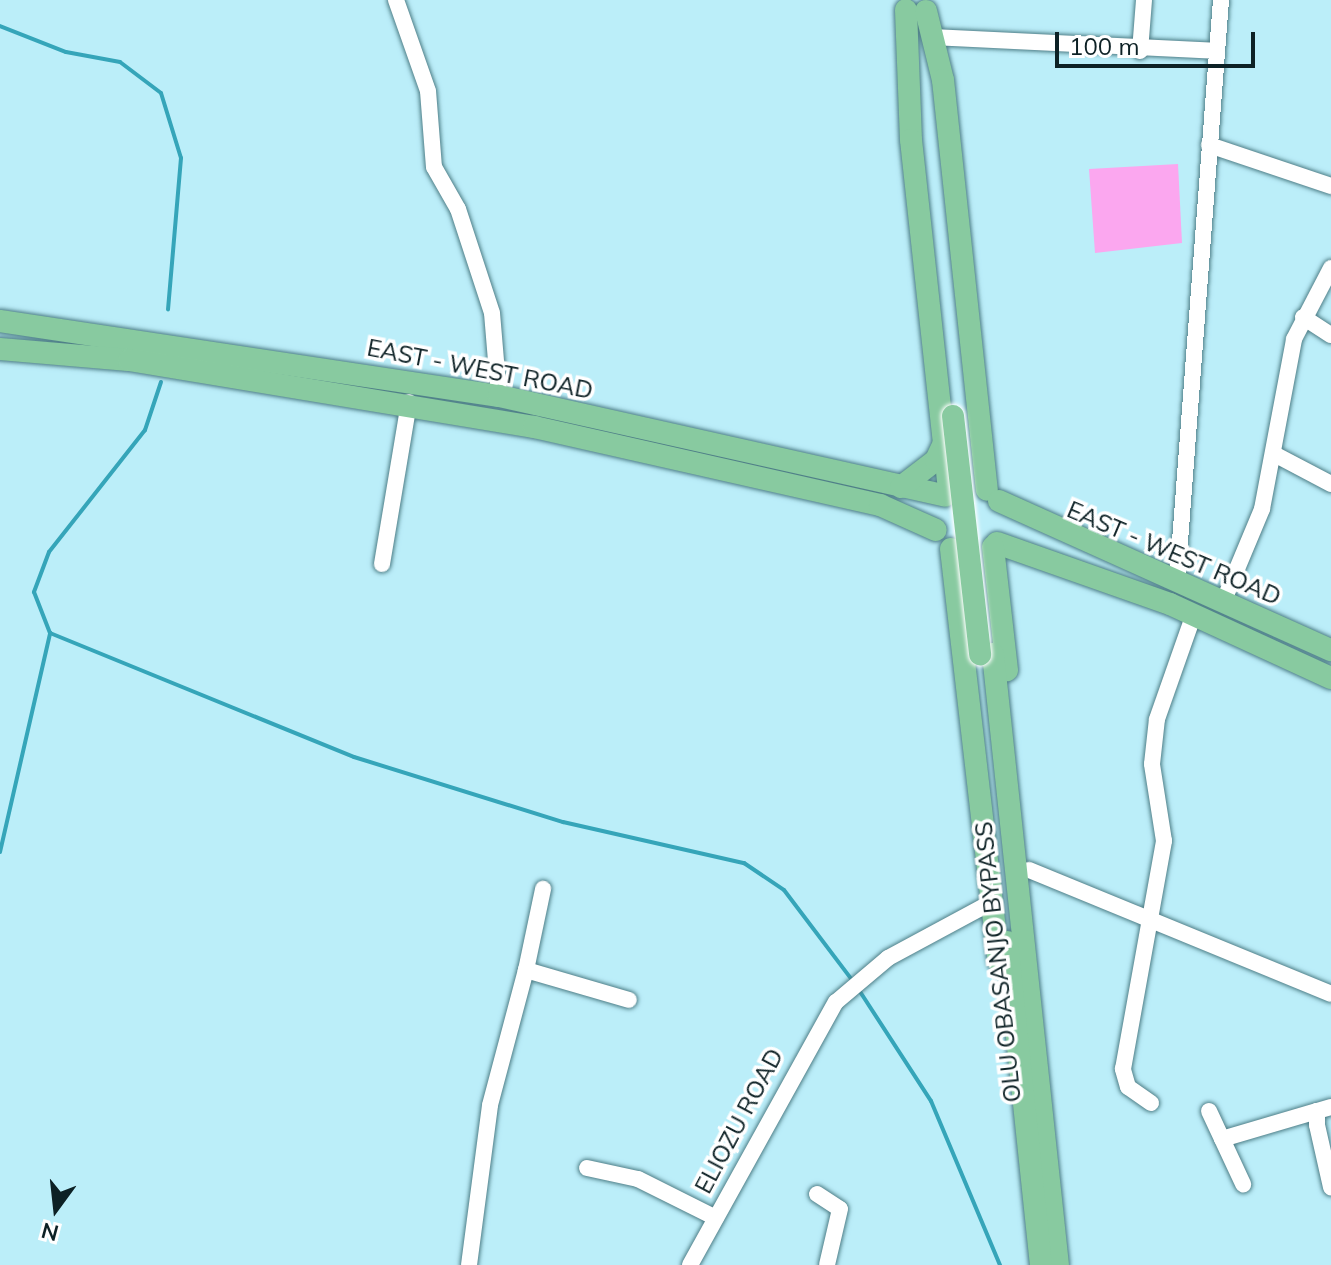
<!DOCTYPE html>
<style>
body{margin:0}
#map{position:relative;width:1331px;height:1265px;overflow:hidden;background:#bbeef9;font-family:Mulish,sans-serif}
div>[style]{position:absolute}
.green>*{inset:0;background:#fba7ef}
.stream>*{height:4px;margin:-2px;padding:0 2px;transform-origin:2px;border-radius:2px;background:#35a5b9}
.roads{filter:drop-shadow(0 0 2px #4e7e87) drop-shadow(0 0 2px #4e7e87)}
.minor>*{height:16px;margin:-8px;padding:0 8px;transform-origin:8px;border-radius:8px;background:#fff}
.major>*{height:22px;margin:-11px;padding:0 11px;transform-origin:11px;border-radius:11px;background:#88caa0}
.bridges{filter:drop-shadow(0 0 2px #fff) drop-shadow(0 0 2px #fff)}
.major-bridge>*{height:22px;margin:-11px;padding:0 11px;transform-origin:11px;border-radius:11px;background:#88caa0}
span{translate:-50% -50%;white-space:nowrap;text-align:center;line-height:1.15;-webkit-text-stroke:7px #fff;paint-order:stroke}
.street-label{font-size:24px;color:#0d2125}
.north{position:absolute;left:16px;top:1169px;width:80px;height:80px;-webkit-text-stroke:6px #fff;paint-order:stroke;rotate:195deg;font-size:22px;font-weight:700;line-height:32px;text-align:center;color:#0d2125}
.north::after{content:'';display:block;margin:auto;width:28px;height:36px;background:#0d2125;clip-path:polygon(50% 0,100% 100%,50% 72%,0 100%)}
.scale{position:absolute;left:1055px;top:32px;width:200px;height:36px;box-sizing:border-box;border:4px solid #0d2125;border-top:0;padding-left:10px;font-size:24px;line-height:28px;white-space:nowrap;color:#0d2125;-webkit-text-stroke:6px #fff;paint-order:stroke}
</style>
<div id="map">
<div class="green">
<i style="clip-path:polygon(1178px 164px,1182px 243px,1095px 253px,1089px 169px)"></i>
</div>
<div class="stream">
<i style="left:0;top:26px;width:71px;rotate:21.5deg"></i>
<i style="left:66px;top:52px;width:55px;rotate:10.5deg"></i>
<i style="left:120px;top:62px;width:51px;rotate:37.1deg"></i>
<i style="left:161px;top:93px;width:68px;rotate:72.9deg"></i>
<i style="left:181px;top:158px;width:152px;rotate:94.9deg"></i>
<i style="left:161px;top:382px;width:51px;rotate:108.4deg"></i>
<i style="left:145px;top:430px;width:155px;rotate:128.2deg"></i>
<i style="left:49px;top:552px;width:43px;rotate:110.6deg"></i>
<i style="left:34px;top:592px;width:44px;rotate:68.7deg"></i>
<i style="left:50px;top:633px;width:328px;rotate:22.2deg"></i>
<i style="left:354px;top:757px;width:219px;rotate:17.3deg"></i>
<i style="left:563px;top:822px;width:186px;rotate:12.8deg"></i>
<i style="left:744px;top:863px;width:48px;rotate:34deg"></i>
<i style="left:784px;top:890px;width:113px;rotate:52.9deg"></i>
<i style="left:0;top:852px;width:225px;rotate:-77.1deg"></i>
<i style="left:857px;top:987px;width:136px;rotate:57deg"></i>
<i style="left:931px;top:1101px;width:178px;rotate:67.2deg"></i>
</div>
<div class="roads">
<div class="minor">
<i style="left:396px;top:0;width:96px;rotate:70.6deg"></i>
<i style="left:428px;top:91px;width:76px;rotate:85.5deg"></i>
<i style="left:434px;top:167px;width:48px;rotate:60.3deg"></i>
<i style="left:458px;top:209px;width:109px;rotate:71.9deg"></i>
<i style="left:492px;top:313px;width:83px;rotate:85.2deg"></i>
<i style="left:932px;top:37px;width:283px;rotate:2.8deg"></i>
<i style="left:1140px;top:51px;width:51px;rotate:-85.5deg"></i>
<i style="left:1209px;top:145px;width:129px;rotate:18.6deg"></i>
<i style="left:1303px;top:317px;width:33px;rotate:33deg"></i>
<i style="left:1276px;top:455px;width:62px;rotate:27.8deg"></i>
<i style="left:382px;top:564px;width:164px;rotate:-80.5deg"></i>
<i style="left:1177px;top:581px;width:583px;rotate:-85.67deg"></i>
<i style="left:1224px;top:600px;width:99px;rotate:-67.3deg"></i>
<i style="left:1262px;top:509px;width:173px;rotate:-79.3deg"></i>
<i style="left:1294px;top:339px;width:80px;rotate:-62.5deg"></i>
<i style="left:1029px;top:870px;width:326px;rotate:22.3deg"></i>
<i style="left:526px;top:970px;width:83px;rotate:-78.1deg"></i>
<i style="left:1151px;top:1103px;width:28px;rotate:-145deg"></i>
<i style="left:1128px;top:1087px;width:19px;rotate:-106deg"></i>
<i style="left:1123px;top:1069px;width:232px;rotate:-79.8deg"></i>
<i style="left:1164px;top:841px;width:78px;rotate:-98.9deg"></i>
<i style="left:1152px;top:764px;width:45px;rotate:-83.7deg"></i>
<i style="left:1157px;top:719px;width:111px;rotate:-70.6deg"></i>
<i style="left:1331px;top:1107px;width:15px;rotate:164deg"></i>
<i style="left:1317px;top:1111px;width:14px;rotate:90deg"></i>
<i style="left:1317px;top:1125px;width:64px;rotate:77.3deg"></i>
<i style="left:1209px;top:1111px;width:81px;rotate:65deg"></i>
<i style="left:1222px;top:1139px;width:99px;rotate:-16.4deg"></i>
<i style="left:587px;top:1168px;width:52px;rotate:12.2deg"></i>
<i style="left:638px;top:1179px;width:87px;rotate:26.6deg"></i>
<i style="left:817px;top:1194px;width:27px;rotate:33deg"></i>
<i style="left:840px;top:1209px;width:57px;rotate:103.1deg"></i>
<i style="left:469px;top:1265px;width:161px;rotate:-82.5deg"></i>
<i style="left:490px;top:1105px;width:140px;rotate:-75.1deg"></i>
<i style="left:526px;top:970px;width:107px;rotate:16.2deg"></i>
<i style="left:690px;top:1265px;width:301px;rotate:-61deg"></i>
<i style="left:836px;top:1002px;width:68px;rotate:-40.2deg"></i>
<i style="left:888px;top:958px;width:118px;rotate:-28.3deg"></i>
</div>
<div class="major">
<i style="left:906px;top:10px;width:130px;rotate:87.8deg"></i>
<i style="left:911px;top:140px;width:354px;rotate:83.8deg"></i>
<i style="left:926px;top:11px;width:71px;rotate:76.2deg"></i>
<i style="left:943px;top:80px;width:412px;rotate:83.9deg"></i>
<i style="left:0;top:321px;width:505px;rotate:8.55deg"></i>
<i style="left:499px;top:396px;width:457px;rotate:12.6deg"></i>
<i style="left:0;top:349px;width:129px;rotate:4.9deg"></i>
<i style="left:129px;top:360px;width:411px;rotate:9.4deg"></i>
<i style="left:534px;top:427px;width:355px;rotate:12.7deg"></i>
<i style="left:880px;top:505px;width:61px;rotate:24.1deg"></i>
<i style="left:901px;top:487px;width:44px;rotate:-37.6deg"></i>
<i style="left:936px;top:460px;width:19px;rotate:-65deg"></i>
<i style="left:999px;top:501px;width:364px;rotate:24.2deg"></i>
<i style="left:997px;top:543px;width:183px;rotate:19.4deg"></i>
<i style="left:1170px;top:604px;width:177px;rotate:24.7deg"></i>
<i style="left:993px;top:547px;width:124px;rotate:83.5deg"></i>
<i style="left:951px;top:549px;width:415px;rotate:83.4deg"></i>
<i style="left:993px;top:654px;width:614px;rotate:83.93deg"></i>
<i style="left:1007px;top:942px;width:325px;rotate:84deg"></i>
</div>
</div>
<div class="bridges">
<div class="major-bridge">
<i style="left:953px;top:416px;width:240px;rotate:83.5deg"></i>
</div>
</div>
<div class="street-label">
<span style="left:480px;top:369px;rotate:11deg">EAST - WEST ROAD</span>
<span style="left:1174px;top:553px;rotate:23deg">EAST - WEST ROAD</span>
<span style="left:998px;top:962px;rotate:-96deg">OLU OBASANJO BYPASS</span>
<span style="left:739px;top:1121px;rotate:-62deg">ELIOZU ROAD</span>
</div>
<div class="north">N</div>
<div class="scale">100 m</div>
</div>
